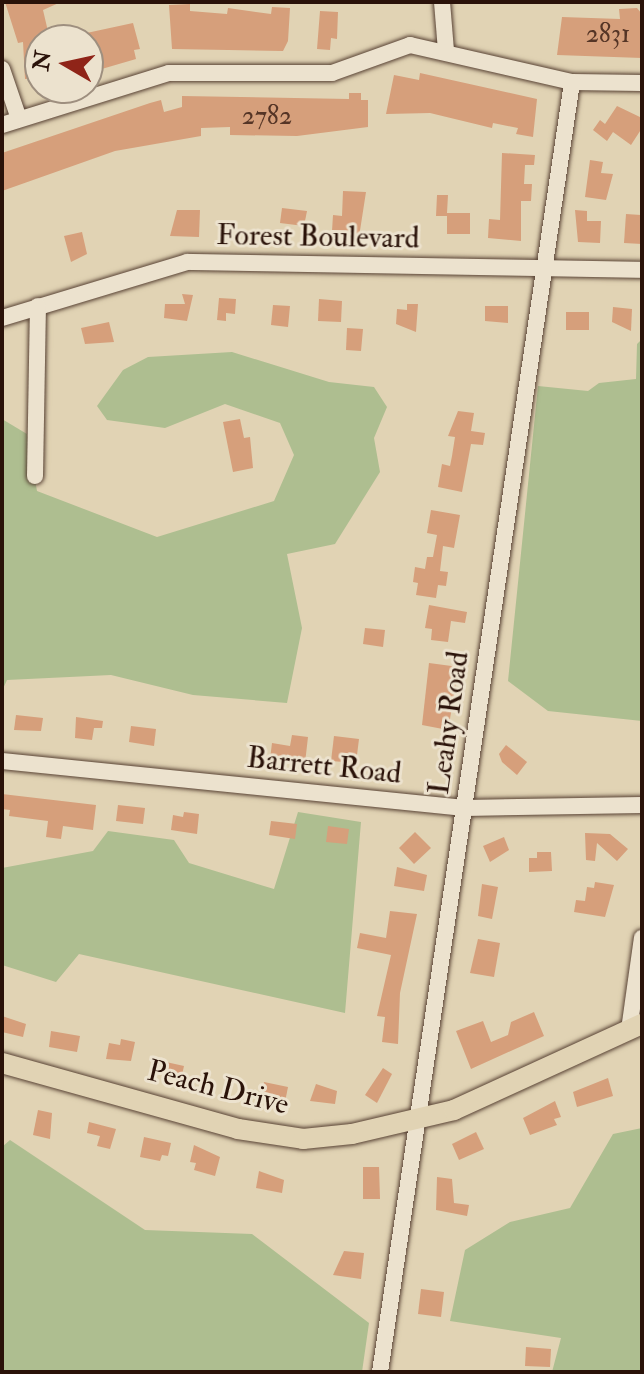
<!DOCTYPE html>
<style>
body{margin:0}
#map{position:relative;width:644px;height:1374px;overflow:hidden;background:#e1d3b4;font-family:"IM FELL Double Pica",serif}
div>[style]{position:absolute}
.green>*{inset:0;background:#aebe90}
.building>*{inset:0;background:#d69f7b}
.roads{filter:drop-shadow(0 0 2px #584234) drop-shadow(0 0 2px #584234)}
.minor>*{height:16px;margin:-8px;padding:0 8px;transform-origin:8px;border-radius:8px;background:#ece2ce}
.major>*{height:20px;margin:-10px;padding:0 10px;transform-origin:10px;border-radius:10px;background:#e1d3b4}
span{translate:-50% -50%;white-space:nowrap;text-align:center;line-height:1.15;-webkit-text-stroke:6px #ece2ce;paint-order:stroke}
.number-label{font-size:26px;color:#553526}
.number-label span{-webkit-text-stroke-width:0}
.street-label{font-size:30px;color:#2a1209}
.frame{position:absolute;inset:0;border:4px solid #2a1209;pointer-events:none}
.north{position:absolute;left:24px;top:24px;width:80px;height:80px;box-sizing:border-box;background:#ece2ce;border:2px solid #9e8f7f;border-radius:50%;rotate:279deg;font-size:22px;font-weight:700;line-height:32px;text-align:center;color:#2a1209}
.north::after{content:'';display:block;margin:auto;width:28px;height:36px;background:#8f2418;clip-path:polygon(50% 0,100% 100%,50% 72%,0 100%)}
</style>
<div id="map">
<div class="green">
<i style="clip-path:polygon(642px 339px,642px 721px,548px 711px,508px 681px,538px 386px,588px 391px,599px 383px,636px 379px,637px 344px)"></i>
<i style="clip-path:polygon(232px 352px,329px 382px,374px 387px,387px 407px,374px 438px,380px 472px,335px 544px,287px 554px,302px 628px,287px 703px,193px 695px,111px 675px,7px 680px,2px 691px,2px 419px,27px 434px,37px 491px,157px 537px,274px 501px,294px 455px,280px 423px,225px 404px,165px 428px,107px 420px,97px 406px,123px 370px,148px 357px)"></i>
<i style="clip-path:polygon(298px 812px,361px 822px,345px 1013px,79px 954px,56px 982px,2px 965px,2px 868px,93px 851px,108px 831px,174px 840px,189px 863px,274px 889px)"></i>
<i style="clip-path:polygon(642px 1128px,642px 1372px,552px 1372px,561px 1338px,450px 1321px,465px 1250px,510px 1222px,570px 1208px,613px 1134px)"></i>
<i style="clip-path:polygon(10px 1140px,145px 1230px,252px 1234px,369px 1323px,362px 1372px,2px 1372px,2px 1147px)"></i>
</div>
<div class="building">
<i style="clip-path:polygon(5px 2px,61px 2px,43px 10px,50px 40px,40px 40px,40px 78px,25px 79px,23px 42px,18px 43px)"></i>
<i style="clip-path:polygon(190px 4px,190px 11px,227px 14px,228px 8px,271px 14px,272px 7px,290px 8px,288px 41px,283px 51px,172px 49px,169px 5px)"></i>
<i style="clip-path:polygon(637px 8px,642px 14px,642px 58px,557px 55px,562px 17px,620px 19px,619px 9px)"></i>
<i style="clip-path:polygon(320px 11px,338px 12px,337px 39px,331px 38px,330px 50px,317px 49px)"></i>
<i style="clip-path:polygon(133px 23px,140px 49px,134px 50px,136px 59px,88px 73px,88px 40px,68px 37px)"></i>
<i style="clip-path:polygon(420px 73px,537px 99px,533px 137px,516px 134px,518px 128px,493px 123px,492px 128px,430px 113px,386px 114px,394px 75px,419px 80px)"></i>
<i style="clip-path:polygon(349px 93px,361px 93px,361px 100px,368px 100px,368px 127px,297px 136px,230px 135px,230px 127px,201px 128px,201px 136px,115px 151px,2px 191px,2px 153px,150px 103px,161px 100px,164px 112px,182px 107px,182px 96px,349px 99px)"></i>
<i style="clip-path:polygon(617px 106px,642px 118px,642px 128px,631px 145px,613px 132px,607px 141px,593px 130px,600px 120px,605px 124px)"></i>
<i style="clip-path:polygon(502px 153px,535px 155px,534px 165px,525px 165px,524px 184px,532px 184px,531px 201px,521px 201px,521px 241px,488px 238px,489px 219px,500px 220px)"></i>
<i style="clip-path:polygon(590px 160px,603px 162px,601px 173px,613px 174px,606px 200px,585px 197px)"></i>
<i style="clip-path:polygon(343px 191px,366px 192px,359px 237px,332px 231px,333px 215px,342px 216px)"></i>
<i style="clip-path:polygon(437px 195px,448px 195px,447px 213px,470px 213px,470px 234px,447px 234px,447px 216px,436px 216px)"></i>
<i style="clip-path:polygon(282px 208px,307px 211px,304px 226px,280px 223px)"></i>
<i style="clip-path:polygon(177px 210px,200px 210px,199px 237px,170px 236px)"></i>
<i style="clip-path:polygon(575px 210px,587px 211px,587px 221px,601px 221px,600px 243px,578px 242px)"></i>
<i style="clip-path:polygon(626px 214px,641px 215px,642px 244px,624px 243px)"></i>
<i style="clip-path:polygon(82px 232px,87px 254px,71px 262px,64px 236px)"></i>
<i style="clip-path:polygon(182px 294px,193px 295px,187px 321px,164px 318px,165px 304px,185px 304px)"></i>
<i style="clip-path:polygon(219px 298px,236px 299px,235px 314px,226px 313px,226px 321px,217px 320px)"></i>
<i style="clip-path:polygon(319px 299px,342px 301px,341px 322px,318px 321px)"></i>
<i style="clip-path:polygon(407px 304px,418px 304px,416px 332px,396px 324px,397px 309px,407px 310px)"></i>
<i style="clip-path:polygon(273px 305px,290px 306px,288px 327px,271px 325px)"></i>
<i style="clip-path:polygon(485px 306px,508px 306px,508px 323px,485px 321px)"></i>
<i style="clip-path:polygon(613px 307px,632px 309px,631px 331px,612px 322px)"></i>
<i style="clip-path:polygon(566px 312px,589px 312px,589px 330px,566px 330px)"></i>
<i style="clip-path:polygon(109px 322px,114px 342px,85px 344px,81px 328px)"></i>
<i style="clip-path:polygon(347px 328px,363px 329px,361px 351px,346px 350px)"></i>
<i style="clip-path:polygon(458px 411px,474px 413px,471px 431px,485px 433px,483px 445px,471px 444px,462px 492px,438px 487px,442px 464px,450px 466px,452px 456px,455px 437px,448px 436px)"></i>
<i style="clip-path:polygon(240px 419px,244px 438px,250px 437px,253px 468px,233px 472px,223px 422px)"></i>
<i style="clip-path:polygon(431px 510px,460px 515px,454px 548px,443px 546px,440px 571px,448px 572px,446px 586px,438px 585px,436px 598px,416px 595px,418px 583px,413px 582px,415px 567px,425px 569px,427px 557px,433px 557px,437px 535px,427px 533px)"></i>
<i style="clip-path:polygon(429px 605px,467px 612px,465px 623px,451px 621px,448px 642px,431px 640px,432px 629px,425px 628px)"></i>
<i style="clip-path:polygon(365px 628px,385px 630px,383px 647px,363px 644px)"></i>
<i style="clip-path:polygon(429px 663px,459px 667px,448px 730px,422px 725px)"></i>
<i style="clip-path:polygon(16px 715px,43px 718px,41px 731px,14px 730px)"></i>
<i style="clip-path:polygon(76px 717px,103px 721px,102px 728px,94px 728px,92px 740px,75px 738px)"></i>
<i style="clip-path:polygon(131px 726px,156px 729px,154px 746px,129px 742px)"></i>
<i style="clip-path:polygon(292px 735px,308px 737px,305px 763px,270px 759px,272px 743px,290px 746px)"></i>
<i style="clip-path:polygon(334px 736px,359px 739px,356px 763px,331px 761px)"></i>
<i style="clip-path:polygon(506px 745px,527px 762px,517px 775px,502px 762px,499px 754px)"></i>
<i style="clip-path:polygon(2px 794px,96px 805px,93px 830px,63px 826px,61px 839px,46px 837px,48px 821px,9px 816px,10px 810px,2px 809px)"></i>
<i style="clip-path:polygon(118px 805px,145px 808px,143px 824px,116px 821px)"></i>
<i style="clip-path:polygon(184px 812px,199px 814px,197px 834px,171px 830px,173px 815px,183px 817px)"></i>
<i style="clip-path:polygon(271px 821px,297px 824px,295px 839px,269px 835px)"></i>
<i style="clip-path:polygon(328px 826px,349px 829px,347px 844px,326px 842px)"></i>
<i style="clip-path:polygon(415px 832px,431px 848px,414px 864px,399px 848px)"></i>
<i style="clip-path:polygon(585px 833px,610px 834px,628px 849px,617px 861px,597px 843px,595px 861px,586px 860px)"></i>
<i style="clip-path:polygon(504px 837px,509px 850px,490px 862px,483px 846px)"></i>
<i style="clip-path:polygon(537px 852px,551px 852px,552px 871px,529px 872px,529px 858px,537px 858px)"></i>
<i style="clip-path:polygon(397px 867px,427px 875px,424px 891px,394px 886px)"></i>
<i style="clip-path:polygon(595px 882px,614px 885px,605px 917px,574px 912px,576px 900px,585px 901px,587px 887px,594px 888px)"></i>
<i style="clip-path:polygon(482px 884px,498px 887px,492px 919px,478px 916px)"></i>
<i style="clip-path:polygon(390px 911px,417px 914px,400px 993px,398px 1044px,382px 1042px,385px 1017px,377px 1016px,391px 955px,357px 948px,360px 933px,386px 938px)"></i>
<i style="clip-path:polygon(478px 939px,500px 943px,494px 977px,470px 973px)"></i>
<i style="clip-path:polygon(534px 1012px,544px 1036px,471px 1069px,456px 1031px,483px 1021px,491px 1042px,508px 1035px,511px 1022px)"></i>
<i style="clip-path:polygon(2px 1016px,26px 1024px,23px 1037px,2px 1032px)"></i>
<i style="clip-path:polygon(51px 1031px,80px 1036px,77px 1052px,49px 1047px)"></i>
<i style="clip-path:polygon(121px 1039px,135px 1042px,131px 1061px,106px 1059px,109px 1043px,120px 1045px)"></i>
<i style="clip-path:polygon(157px 1060px,184px 1066px,181px 1079px,154px 1073px)"></i>
<i style="clip-path:polygon(383px 1068px,392px 1074px,377px 1103px,365px 1095px)"></i>
<i style="clip-path:polygon(608px 1078px,613px 1096px,577px 1107px,573px 1092px)"></i>
<i style="clip-path:polygon(264px 1082px,288px 1087px,285px 1102px,261px 1097px)"></i>
<i style="clip-path:polygon(316px 1084px,337px 1091px,335px 1104px,310px 1101px)"></i>
<i style="clip-path:polygon(555px 1101px,561px 1117px,554px 1119px,557px 1125px,530px 1135px,523px 1118px)"></i>
<i style="clip-path:polygon(38px 1110px,52px 1113px,50px 1139px,33px 1135px)"></i>
<i style="clip-path:polygon(89px 1122px,116px 1129px,110px 1149px,97px 1146px,100px 1136px,87px 1133px)"></i>
<i style="clip-path:polygon(476px 1132px,484px 1149px,459px 1160px,452px 1144px)"></i>
<i style="clip-path:polygon(144px 1137px,171px 1143px,168px 1156px,162px 1155px,160px 1161px,140px 1157px)"></i>
<i style="clip-path:polygon(194px 1145px,220px 1157px,215px 1176px,194px 1170px,196px 1163px,190px 1162px)"></i>
<i style="clip-path:polygon(363px 1167px,379px 1167px,380px 1199px,363px 1199px)"></i>
<i style="clip-path:polygon(259px 1171px,284px 1180px,282px 1193px,256px 1188px)"></i>
<i style="clip-path:polygon(437px 1177px,452px 1179px,454px 1203px,469px 1205px,467px 1216px,436px 1210px)"></i>
<i style="clip-path:polygon(344px 1251px,364px 1253px,361px 1279px,333px 1275px)"></i>
<i style="clip-path:polygon(421px 1289px,444px 1292px,441px 1317px,418px 1314px)"></i>
<i style="clip-path:polygon(526px 1347px,551px 1349px,550px 1367px,525px 1366px)"></i>
</div>
<div class="roads">
<div class="minor">
<i style="left:442px;top:2px;width:49px;rotate:85.3deg"></i>
<i style="left:2px;top:69px;width:53px;rotate:71.2deg"></i>
<i style="left:2px;top:125px;width:175px;rotate:-17.3deg"></i>
<i style="left:169px;top:73px;width:163px"></i>
<i style="left:332px;top:73px;width:83px;rotate:-19.7deg"></i>
<i style="left:410px;top:45px;width:166px;rotate:12.9deg"></i>
<i style="left:572px;top:82px;width:70px;rotate:0.8deg"></i>
<i style="left:2px;top:318px;width:193px;rotate:-16.8deg"></i>
<i style="left:187px;top:262px;width:455px;rotate:1deg"></i>
<i style="left:35px;top:476px;width:170px;rotate:-89deg"></i>
<i style="left:2px;top:761px;width:465px;rotate:5.8deg"></i>
<i style="left:465px;top:808px;width:177px;rotate:-1deg"></i>
<i style="left:629px;top:1030px;width:93px;rotate:-82deg"></i>
<i style="left:380px;top:1372px;width:1304px;rotate:-81.53deg"></i>
</div>
<div class="major">
<i style="left:2px;top:1063px;width:245px;rotate:15.6deg"></i>
<i style="left:238px;top:1129px;width:66px;rotate:8.7deg"></i>
<i style="left:303px;top:1139px;width:49px;rotate:-5.8deg"></i>
<i style="left:352px;top:1134px;width:105px;rotate:-13.2deg"></i>
<i style="left:454px;top:1110px;width:207px;rotate:-24.6deg"></i>
</div>
</div>
<div class="number-label">
<span style="left:608px;top:35px">2831</span>
<span style="left:267px;top:117px">2782</span>
</div>
<div class="street-label">
<span style="left:318px;top:237px;rotate:1deg">Forest Boulevard</span>
<span style="left:449px;top:723px;rotate:-82deg">Leahy Road</span>
<span style="left:324px;top:766px;rotate:6deg">Barrett Road</span>
<span style="left:218px;top:1088px;rotate:14deg">Peach Drive</span>
</div>
<div class="frame"></div>
<div class="north">N</div>
</div>
